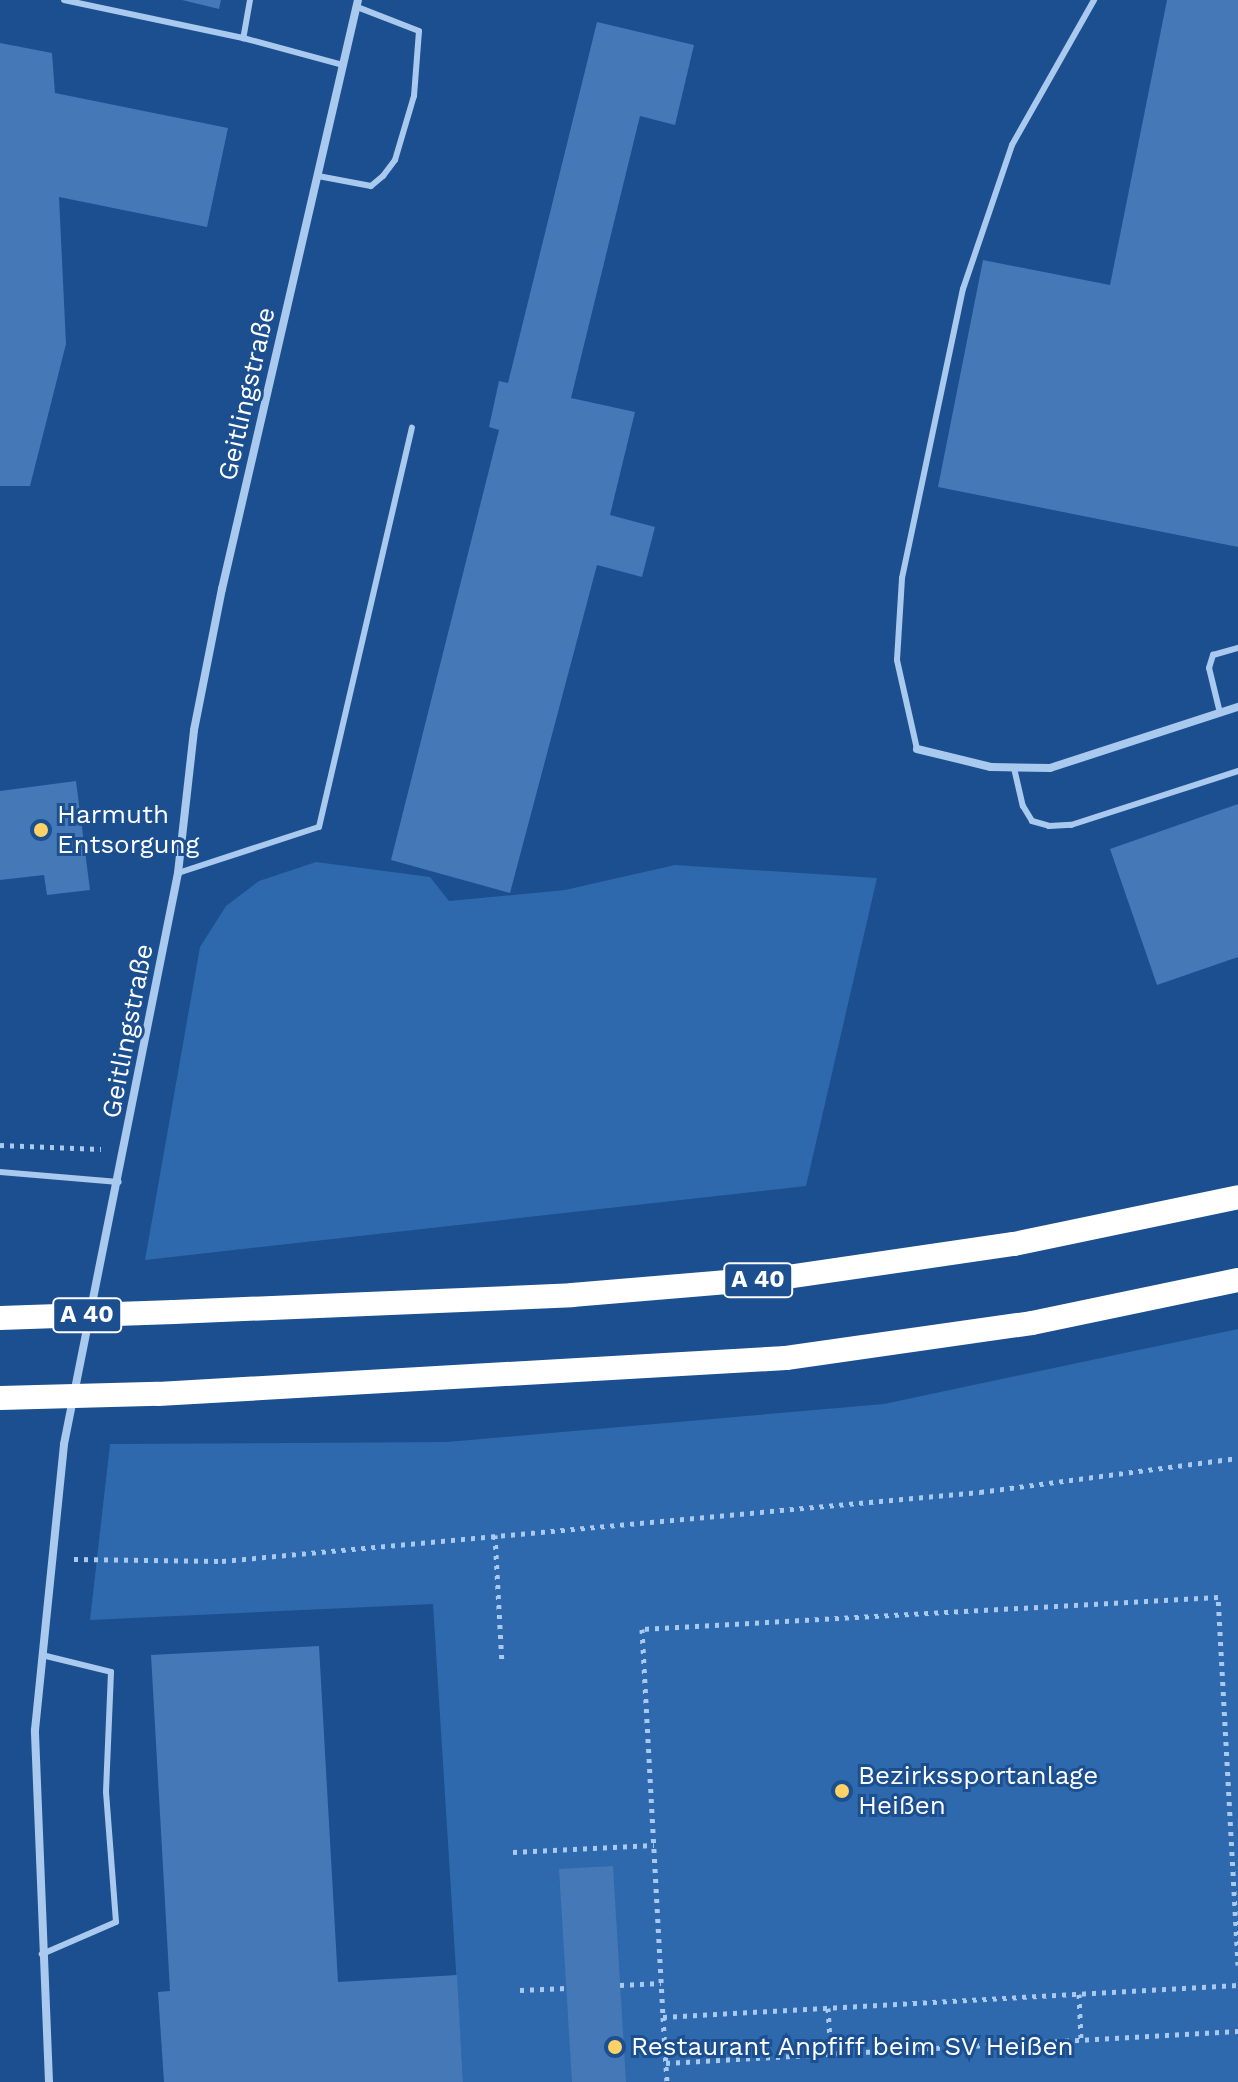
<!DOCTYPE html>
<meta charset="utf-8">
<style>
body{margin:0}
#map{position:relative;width:1238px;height:2082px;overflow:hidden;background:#1b4f8f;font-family:"Work Sans",sans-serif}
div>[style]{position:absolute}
.green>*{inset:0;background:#2e69ad}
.building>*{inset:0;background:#4478b7}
.path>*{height:5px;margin-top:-2.5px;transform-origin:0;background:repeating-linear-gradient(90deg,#a9c9ee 0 4px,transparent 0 10px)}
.lane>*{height:6px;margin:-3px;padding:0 3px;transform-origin:3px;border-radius:3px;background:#a9c9ee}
.street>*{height:8px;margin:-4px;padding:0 4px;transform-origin:4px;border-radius:4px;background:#a9c9ee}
.highway>*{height:24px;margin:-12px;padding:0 12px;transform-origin:12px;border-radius:12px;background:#fff}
.highway-bridge>*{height:24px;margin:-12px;padding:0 12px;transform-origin:12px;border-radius:12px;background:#fff}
.dots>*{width:22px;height:22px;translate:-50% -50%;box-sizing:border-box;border:4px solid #1b4f8f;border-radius:50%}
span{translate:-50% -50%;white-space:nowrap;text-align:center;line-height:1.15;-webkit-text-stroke:6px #1b4f8f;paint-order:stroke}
.shield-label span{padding:2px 6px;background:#1b4f8f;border:2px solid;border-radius:6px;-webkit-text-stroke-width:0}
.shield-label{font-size:24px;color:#fff;font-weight:700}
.street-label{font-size:26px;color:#fff}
.poi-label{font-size:26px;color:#fff}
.left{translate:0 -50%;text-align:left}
</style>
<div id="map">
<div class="green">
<i style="clip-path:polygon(316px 862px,430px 877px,449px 901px,565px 890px,675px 865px,877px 878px,806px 1186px,145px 1260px,200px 947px,226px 906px,259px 881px)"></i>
<i style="clip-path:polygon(1238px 1329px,1238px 2082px,463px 2082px,433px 1604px,90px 1620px,110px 1444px,447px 1442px,884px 1404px)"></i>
</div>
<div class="building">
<i style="clip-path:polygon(182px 0,221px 0,219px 9px)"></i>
<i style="clip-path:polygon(1167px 0,1238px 0,1238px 547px,938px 487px,983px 260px,1110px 285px)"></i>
<i style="clip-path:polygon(597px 22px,694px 45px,675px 125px,640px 116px,571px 398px,635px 412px,610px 515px,655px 527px,642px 577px,597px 565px,510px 893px,391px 860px,499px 430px,489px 427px,499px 381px,508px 383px)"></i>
<i style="clip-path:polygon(0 43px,52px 53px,55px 93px,228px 128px,207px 227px,59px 197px,66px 344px,30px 486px,0 486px)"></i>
<i style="clip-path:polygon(76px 781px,90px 890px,47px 895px,44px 875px,0 880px,0 791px)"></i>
<i style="clip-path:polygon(1238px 804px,1238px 957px,1157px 985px,1110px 849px)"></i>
<i style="clip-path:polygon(319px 1646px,338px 1982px,457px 1975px,463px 2082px,164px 2082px,158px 1992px,170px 1991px,151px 1655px)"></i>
<i style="clip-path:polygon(613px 1866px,626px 2082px,572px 2082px,559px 1869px)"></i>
</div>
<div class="path">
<i style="left:0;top:1145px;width:101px;rotate:2.3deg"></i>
<i style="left:495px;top:1535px;width:128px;rotate:86.9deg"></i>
<i style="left:74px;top:1559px;width:148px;rotate:0.8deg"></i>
<i style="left:222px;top:1561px;width:761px;rotate:-5.2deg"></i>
<i style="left:980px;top:1492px;width:260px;rotate:-7.5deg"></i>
<i style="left:513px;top:1852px;width:141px;rotate:-2.8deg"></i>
<i style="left:1238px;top:1965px;width:369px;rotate:-93.1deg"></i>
<i style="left:1218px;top:1597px;width:577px;rotate:176.82deg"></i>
<i style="left:642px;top:1629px;width:389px;rotate:86.9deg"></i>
<i style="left:663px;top:2017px;width:576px;rotate:-3.19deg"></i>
<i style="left:620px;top:1985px;width:41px;rotate:-2.8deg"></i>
<i style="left:520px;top:1990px;width:47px;rotate:-2.4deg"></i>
<i style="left:1079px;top:1994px;width:46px;rotate:87.5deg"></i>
<i style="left:828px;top:2008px;width:46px;rotate:86.3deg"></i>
<i style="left:663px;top:2017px;width:65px;rotate:86.5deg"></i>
<i style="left:666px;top:2063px;width:573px;rotate:-3.2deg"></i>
</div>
<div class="lane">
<i style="left:64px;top:0;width:183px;rotate:12deg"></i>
<i style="left:250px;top:0;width:39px;rotate:100deg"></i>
<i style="left:243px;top:38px;width:104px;rotate:15.1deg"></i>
<i style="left:318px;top:176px;width:54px;rotate:10.7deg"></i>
<i style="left:371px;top:186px;width:16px;rotate:-40deg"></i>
<i style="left:383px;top:176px;width:20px;rotate:-53deg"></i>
<i style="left:395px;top:160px;width:67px;rotate:-73.5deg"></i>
<i style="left:414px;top:96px;width:65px;rotate:-85.6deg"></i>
<i style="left:419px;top:31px;width:66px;rotate:-158.8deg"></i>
<i style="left:1220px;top:713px;width:46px;rotate:-103.7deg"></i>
<i style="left:1209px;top:668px;width:14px;rotate:-73deg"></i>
<i style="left:1213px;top:655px;width:26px;rotate:-16deg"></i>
<i style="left:917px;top:749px;width:91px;rotate:-102.7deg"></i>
<i style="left:897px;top:660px;width:82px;rotate:-86.5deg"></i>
<i style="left:902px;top:578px;width:295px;rotate:-78.1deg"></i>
<i style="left:963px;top:289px;width:152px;rotate:-71.2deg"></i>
<i style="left:1012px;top:145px;width:167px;rotate:-60.5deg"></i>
<i style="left:1014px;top:768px;width:39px;rotate:77deg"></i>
<i style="left:1023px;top:806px;width:17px;rotate:59deg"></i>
<i style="left:1032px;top:821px;width:18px;rotate:16deg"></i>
<i style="left:1049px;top:826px;width:22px;rotate:-3deg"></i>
<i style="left:1071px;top:825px;width:176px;rotate:-17.9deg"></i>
<i style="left:178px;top:873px;width:148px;rotate:-18.1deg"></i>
<i style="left:319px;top:827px;width:410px;rotate:-76.9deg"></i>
<i style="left:0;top:1172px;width:119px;rotate:4.8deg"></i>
<i style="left:42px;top:1655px;width:71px;rotate:13.8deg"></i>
<i style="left:111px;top:1672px;width:120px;rotate:92.4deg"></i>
<i style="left:106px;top:1792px;width:130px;rotate:85.6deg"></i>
<i style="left:116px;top:1922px;width:81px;rotate:156.6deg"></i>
</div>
<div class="street">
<i style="left:917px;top:749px;width:76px;rotate:13.7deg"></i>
<i style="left:991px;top:767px;width:59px;rotate:1deg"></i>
<i style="left:1050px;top:768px;width:198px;rotate:-18deg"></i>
<i style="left:49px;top:2082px;width:352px;rotate:-92.3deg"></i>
<i style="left:35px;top:1730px;width:287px;rotate:-84.2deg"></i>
<i style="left:64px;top:1444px;width:582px;rotate:-78.71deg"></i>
<i style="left:178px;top:873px;width:144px;rotate:-83.6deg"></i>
<i style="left:194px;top:730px;width:144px;rotate:-78.8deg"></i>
<i style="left:222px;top:589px;width:604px;rotate:-77deg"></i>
</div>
<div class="highway">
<i style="left:174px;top:1312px;width:398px;rotate:-2.4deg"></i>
<i style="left:572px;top:1295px;width:216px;rotate:-4.8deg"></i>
<i style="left:787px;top:1277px;width:229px;rotate:-8.3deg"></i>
<i style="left:1014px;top:1244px;width:229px;rotate:-11.8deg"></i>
<i style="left:158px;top:1394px;width:629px;rotate:-3.28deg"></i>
<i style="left:786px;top:1358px;width:248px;rotate:-8.1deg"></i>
<i style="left:1032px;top:1323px;width:210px;rotate:-11.8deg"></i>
</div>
<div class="highway-bridge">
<i style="left:0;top:1318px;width:174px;rotate:-2deg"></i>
<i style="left:0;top:1398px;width:158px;rotate:-1.5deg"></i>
</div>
<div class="dots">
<i style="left:41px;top:830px;background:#ffd166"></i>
<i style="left:842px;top:1791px;background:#ffd166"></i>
<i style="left:615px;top:2047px;background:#ffd166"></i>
</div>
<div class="shield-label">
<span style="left:758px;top:1280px">A 40</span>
<span style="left:87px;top:1315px">A 40</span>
</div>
<div class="street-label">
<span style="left:247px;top:394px;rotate:-77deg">Geitlingstraße</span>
<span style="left:128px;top:1031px;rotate:-79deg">Geitlingstraße</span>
</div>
<div class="poi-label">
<span class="left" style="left:57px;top:830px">Harmuth<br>Entsorgung</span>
<span class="left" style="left:858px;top:1791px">Bezirkssportanlage<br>Heißen</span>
<span class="left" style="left:631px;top:2047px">Restaurant Anpfiff beim SV Heißen</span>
</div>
</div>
